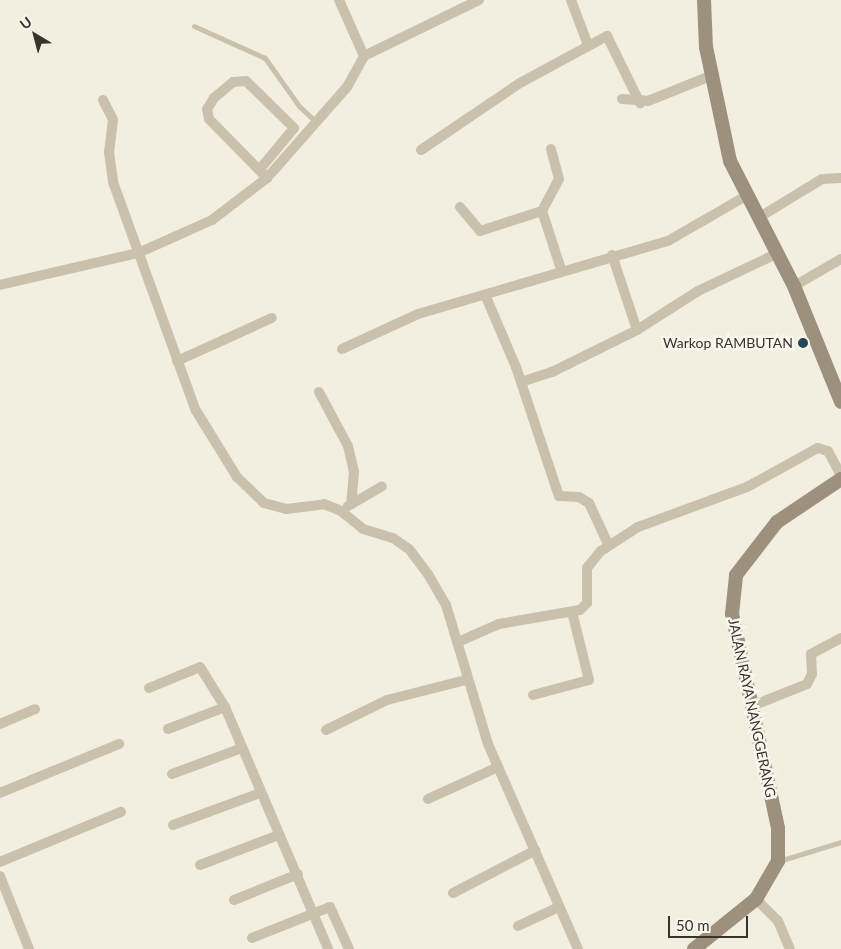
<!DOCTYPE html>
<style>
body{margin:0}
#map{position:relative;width:841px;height:949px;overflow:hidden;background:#f2eee0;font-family:Lato,sans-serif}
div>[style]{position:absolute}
.lane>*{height:5px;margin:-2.5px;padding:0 2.5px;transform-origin:2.5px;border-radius:2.5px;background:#cac1ad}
.street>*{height:10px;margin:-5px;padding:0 5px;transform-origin:5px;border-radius:5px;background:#cac1ad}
.secondary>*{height:14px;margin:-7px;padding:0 7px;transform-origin:7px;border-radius:7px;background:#9d917e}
.dots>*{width:14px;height:14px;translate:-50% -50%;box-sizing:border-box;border:2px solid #f9f7ed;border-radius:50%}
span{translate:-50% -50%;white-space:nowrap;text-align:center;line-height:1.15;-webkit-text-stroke:5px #f9f7ed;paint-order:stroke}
.poi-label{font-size:14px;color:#38332b}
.right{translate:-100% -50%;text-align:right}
.street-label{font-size:14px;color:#38332b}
.north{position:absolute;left:10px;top:10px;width:50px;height:50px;-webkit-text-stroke:4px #f9f7ed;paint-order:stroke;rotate:323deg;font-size:14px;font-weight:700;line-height:20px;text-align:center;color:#38332b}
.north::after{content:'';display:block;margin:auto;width:18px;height:22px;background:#38332b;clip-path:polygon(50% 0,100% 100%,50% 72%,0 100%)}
.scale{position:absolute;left:668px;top:916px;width:80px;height:22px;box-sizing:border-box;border:2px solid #38332b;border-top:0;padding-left:6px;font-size:15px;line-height:18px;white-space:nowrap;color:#38332b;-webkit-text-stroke:4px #f9f7ed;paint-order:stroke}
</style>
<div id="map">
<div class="lane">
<i style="left:194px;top:26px;width:78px;rotate:24.3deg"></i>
<i style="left:265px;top:58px;width:59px;rotate:54.7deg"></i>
<i style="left:299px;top:106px;width:23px;rotate:43deg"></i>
<i style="left:779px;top:861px;width:65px;rotate:-17deg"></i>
</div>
<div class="street">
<i style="left:339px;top:0;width:61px;rotate:65.9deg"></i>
<i style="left:571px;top:0;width:48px;rotate:69.3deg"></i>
<i style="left:622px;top:99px;width:26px;rotate:4deg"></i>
<i style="left:648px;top:101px;width:70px;rotate:-21.8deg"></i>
<i style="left:103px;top:100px;width:22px;rotate:63deg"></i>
<i style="left:113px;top:120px;width:32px;rotate:97deg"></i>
<i style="left:109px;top:152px;width:30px;rotate:82deg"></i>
<i style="left:113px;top:182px;width:241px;rotate:70.1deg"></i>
<i style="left:195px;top:409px;width:80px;rotate:58.3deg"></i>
<i style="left:237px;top:477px;width:37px;rotate:44deg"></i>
<i style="left:264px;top:503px;width:23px;rotate:15deg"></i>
<i style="left:286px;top:509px;width:38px;rotate:-7deg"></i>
<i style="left:324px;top:504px;width:18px;rotate:22deg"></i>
<i style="left:341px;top:511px;width:28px;rotate:39deg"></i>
<i style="left:363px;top:529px;width:31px;rotate:17deg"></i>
<i style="left:393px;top:538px;width:19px;rotate:35deg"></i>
<i style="left:409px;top:549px;width:31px;rotate:53deg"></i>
<i style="left:428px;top:574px;width:36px;rotate:60deg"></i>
<i style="left:446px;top:605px;width:145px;rotate:73.2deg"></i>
<i style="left:488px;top:744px;width:224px;rotate:66.3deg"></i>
<i style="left:421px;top:150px;width:120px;rotate:-34.1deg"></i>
<i style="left:520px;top:83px;width:99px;rotate:-28.4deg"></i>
<i style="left:607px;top:36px;width:75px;rotate:63.8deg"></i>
<i style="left:260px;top:169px;width:53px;rotate:-50.3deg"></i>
<i style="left:294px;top:128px;width:67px;rotate:-135.6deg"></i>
<i style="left:246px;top:81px;width:13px;rotate:176deg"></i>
<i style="left:233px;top:82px;width:25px;rotate:140deg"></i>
<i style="left:214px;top:98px;width:13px;rotate:122deg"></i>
<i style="left:207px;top:109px;width:10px;rotate:79deg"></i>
<i style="left:209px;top:119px;width:83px;rotate:45.5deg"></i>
<i style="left:460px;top:207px;width:31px;rotate:50deg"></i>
<i style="left:480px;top:231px;width:65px;rotate:-17.9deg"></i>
<i style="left:542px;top:211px;width:61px;rotate:71.9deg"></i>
<i style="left:542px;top:211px;width:36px;rotate:-62deg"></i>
<i style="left:559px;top:179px;width:31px;rotate:-105deg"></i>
<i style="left:758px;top:218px;width:75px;rotate:-31.4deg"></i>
<i style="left:822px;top:179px;width:19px;rotate:-3deg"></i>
<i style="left:0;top:285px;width:142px;rotate:-13.1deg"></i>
<i style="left:138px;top:253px;width:81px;rotate:-24deg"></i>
<i style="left:212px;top:220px;width:69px;rotate:-37.4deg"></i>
<i style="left:267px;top:178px;width:121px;rotate:-48.7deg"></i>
<i style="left:347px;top:87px;width:35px;rotate:-61deg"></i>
<i style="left:364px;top:56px;width:128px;rotate:-26deg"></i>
<i style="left:794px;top:286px;width:54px;rotate:-29.9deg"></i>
<i style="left:486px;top:297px;width:76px;rotate:66.8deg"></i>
<i style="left:516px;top:367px;width:136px;rotate:71.6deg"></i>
<i style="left:559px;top:496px;width:20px;rotate:3deg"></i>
<i style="left:579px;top:497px;width:12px;rotate:31deg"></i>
<i style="left:589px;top:503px;width:47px;rotate:65.1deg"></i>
<i style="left:637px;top:330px;width:72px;rotate:-32.6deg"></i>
<i style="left:698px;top:291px;width:86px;rotate:-25.4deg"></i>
<i style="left:342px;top:349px;width:84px;rotate:-24.7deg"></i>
<i style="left:418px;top:314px;width:260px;rotate:-16.3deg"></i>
<i style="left:668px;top:241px;width:90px;rotate:-30deg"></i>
<i style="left:177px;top:361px;width:104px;rotate:-24.4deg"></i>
<i style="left:521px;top:382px;width:33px;rotate:-18deg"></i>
<i style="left:552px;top:372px;width:95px;rotate:-26.3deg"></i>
<i style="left:637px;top:330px;width:79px;rotate:-108.4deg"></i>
<i style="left:319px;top:392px;width:61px;rotate:61.8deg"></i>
<i style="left:348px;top:446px;width:27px;rotate:77deg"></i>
<i style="left:354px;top:472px;width:32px;rotate:95deg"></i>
<i style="left:348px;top:506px;width:39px;rotate:-30deg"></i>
<i style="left:458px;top:642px;width:45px;rotate:-23.7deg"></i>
<i style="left:499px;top:624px;width:82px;rotate:-9.8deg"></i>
<i style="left:580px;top:610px;width:10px;rotate:-45deg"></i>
<i style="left:587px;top:603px;width:35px;rotate:-90deg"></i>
<i style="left:587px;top:568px;width:22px;rotate:-51deg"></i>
<i style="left:601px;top:551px;width:44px;rotate:-33deg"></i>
<i style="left:638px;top:527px;width:116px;rotate:-20.2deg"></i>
<i style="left:747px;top:487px;width:81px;rotate:-28.8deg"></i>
<i style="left:818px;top:448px;width:10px;rotate:17deg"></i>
<i style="left:828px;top:451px;width:27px;rotate:62deg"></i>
<i style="left:149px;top:688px;width:55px;rotate:-22.4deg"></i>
<i style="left:200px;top:667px;width:47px;rotate:58deg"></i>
<i style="left:225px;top:707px;width:263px;rotate:66.9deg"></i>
<i style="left:533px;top:695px;width:58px;rotate:-15deg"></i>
<i style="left:589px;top:680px;width:70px;rotate:-104deg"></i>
<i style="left:752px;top:706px;width:59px;rotate:-21.8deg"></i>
<i style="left:807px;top:684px;width:11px;rotate:-63deg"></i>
<i style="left:812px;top:674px;width:20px;rotate:-93deg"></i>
<i style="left:811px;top:654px;width:34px;rotate:-28deg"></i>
<i style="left:0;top:724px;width:38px;rotate:-23deg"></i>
<i style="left:168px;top:729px;width:61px;rotate:-21.1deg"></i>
<i style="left:326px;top:730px;width:68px;rotate:-26.2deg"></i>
<i style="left:387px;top:700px;width:81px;rotate:-14.2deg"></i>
<i style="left:172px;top:774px;width:75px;rotate:-20.4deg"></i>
<i style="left:0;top:793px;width:129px;rotate:-22.4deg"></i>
<i style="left:428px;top:799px;width:77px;rotate:-24.6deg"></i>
<i style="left:173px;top:825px;width:93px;rotate:-20.2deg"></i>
<i style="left:0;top:862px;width:131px;rotate:-22.5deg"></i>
<i style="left:200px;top:865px;width:81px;rotate:-20.9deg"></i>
<i style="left:0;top:876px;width:79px;rotate:68.3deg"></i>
<i style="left:453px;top:893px;width:93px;rotate:-27.4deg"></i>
<i style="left:756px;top:899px;width:31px;rotate:45deg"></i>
<i style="left:778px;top:921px;width:30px;rotate:67deg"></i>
<i style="left:234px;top:900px;width:69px;rotate:-22.1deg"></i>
<i style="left:518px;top:926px;width:45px;rotate:-24.9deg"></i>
<i style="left:252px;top:938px;width:84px;rotate:-21.7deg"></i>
<i style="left:330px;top:907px;width:46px;rotate:65.7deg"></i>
</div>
<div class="secondary">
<i style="left:704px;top:0;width:47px;rotate:87.6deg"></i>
<i style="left:706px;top:47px;width:116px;rotate:78.1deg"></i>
<i style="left:730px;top:161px;width:140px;rotate:62.9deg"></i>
<i style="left:794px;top:286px;width:125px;rotate:67.9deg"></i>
<i style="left:694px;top:949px;width:80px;rotate:-38.9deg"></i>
<i style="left:756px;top:899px;width:44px;rotate:-59.9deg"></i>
<i style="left:778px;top:861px;width:33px;rotate:-90deg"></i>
<i style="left:778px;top:828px;width:219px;rotate:-102.1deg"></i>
<i style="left:732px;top:614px;width:39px;rotate:-84deg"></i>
<i style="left:736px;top:575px;width:67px;rotate:-52.3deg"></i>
<i style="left:777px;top:522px;width:77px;rotate:-33.9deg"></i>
</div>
<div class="dots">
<i style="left:803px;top:343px;background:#234758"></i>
</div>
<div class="poi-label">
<span class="right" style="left:793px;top:343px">Warkop RAMBUTAN</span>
</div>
<div class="street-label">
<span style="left:752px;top:708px;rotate:78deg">JALAN RAYA NANGGERANG</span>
</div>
<div class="north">U</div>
<div class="scale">50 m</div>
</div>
